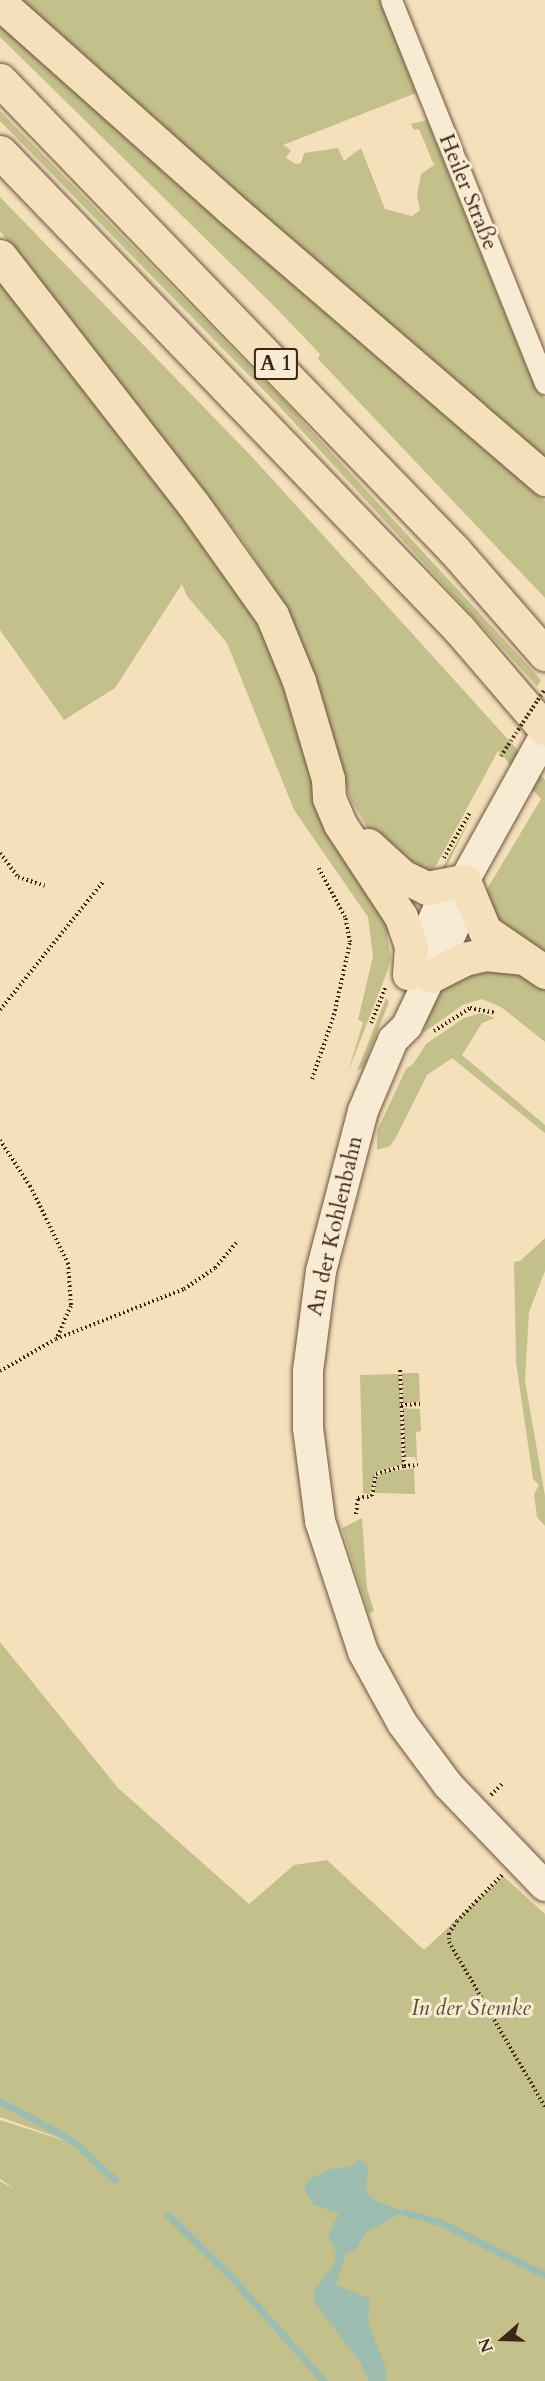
<!DOCTYPE html>
<meta charset="utf-8">
<style>
body{margin:0}
#map{position:relative;width:545px;height:2381px;overflow:hidden;background:#f5e0bc;font-family:Cardo,serif}
div>[style]{position:absolute}
.green>*{inset:0;background:#c4c08b}
.water>*{inset:0;background:#9cbdaf}
.stream>*{height:7px;margin:-3.5px;padding:0 3.5px;transform-origin:3.5px;border-radius:3.5px;background:#9cbdaf}
.path>*{height:4px;margin-top:-2px;transform-origin:0;background:repeating-linear-gradient(90deg,#3e2513 0 1.5px,transparent 0 4.5px)}
.roads{filter:drop-shadow(0 0 2px #6c543d) drop-shadow(0 0 2px #6c543d)}
.minor>*{height:21px;margin:-10.5px;padding:0 10.5px;transform-origin:10.5px;border-radius:10.5px;background:#f8ebd3}
.secondary>*{height:30px;margin:-15px;padding:0 15px;transform-origin:15px;border-radius:15px;background:#f8ebd3}
.motorway>*{height:33px;margin:-16.5px;padding:0 16.5px;transform-origin:16.5px;border-radius:16.5px;background:#f5e0bc}
.path-bridge>*{height:4px;margin-top:-2px;transform-origin:0;background:repeating-linear-gradient(90deg,#3e2513 0 1.5px,transparent 0 4.5px)}
span{translate:-50% -50%;white-space:nowrap;text-align:center;line-height:1.15;-webkit-text-stroke:6px #f8ebd3;paint-order:stroke}
.shield-label span{padding:2px 4px;background:#f8ebd3;border:2px solid;border-radius:4px;-webkit-text-stroke-width:0}
.shield-label{font-size:21px;color:#3e2513;font-weight:700}
.street-label{font-size:22px;color:#3e2513}
.park-label{font-size:22px;color:#604c31;font-style:italic}
.north{position:absolute;left:473px;top:2309px;width:60px;height:60px;-webkit-text-stroke:4px #f8ebd3;paint-order:stroke;rotate:250deg;font-size:16px;font-weight:700;line-height:24px;text-align:center;color:#3e2513}
.north::after{content:'';display:block;margin:auto;width:21px;height:27px;background:#3e2513;clip-path:polygon(50% 0,100% 100%,50% 72%,0 100%)}
</style>
<div id="map">
<div class="green">
<i style="clip-path:polygon(16px 0,380px 0,416px 93px,283px 145px,291px 150px,286px 158px,296px 164px,301px 163px,304px 153px,338px 148px,344px 161px,361px 148px,385px 209px,412px 216px,420px 210px,417px 195px,421px 174px,434px 165px,419px 129px,414px 130px,411px 124px,427px 120px,526px 366px,545px 399px,545px 467px)"></i>
<i style="clip-path:polygon(0 20px,545px 501px,545px 598px,318px 359px,320px 354px,275px 307px,0 37px)"></i>
<i style="clip-path:polygon(0 111px,283px 400px,520px 657px,541px 680px,537px 686px,278px 405px,0 121px)"></i>
<i style="clip-path:polygon(0 197px,254px 459px,545px 780px,545px 959px,496px 925px,484px 894px,541px 799px,498px 751px,431px 875px,421px 873px,370px 832px,351px 800px,293px 625px,273px 587px,243px 541px,0 231px)"></i>
<i style="clip-path:polygon(0 278px,219px 560px,261px 625px,391px 925px,387px 934px,391px 958px,387px 972px,348px 1072px,363px 1022px,358px 1020px,373px 956px,368px 917px,294px 810px,227px 643px,187px 596px,182px 584px,115px 688px,64px 720px,0 630px)"></i>
<i style="clip-path:polygon(474px 811px,445px 870px,441px 870px)"></i>
<i style="clip-path:polygon(505px 966px,545px 984px,545px 1042px,501px 1007px,482px 999px,463px 1005px,423px 1033px,431px 1007px,443px 987px,457px 976px)"></i>
<i style="clip-path:polygon(386px 998px,389px 1002px,364px 1066px,357px 1071px)"></i>
<i style="clip-path:polygon(481px 1013px,495px 1018px,482px 1023px,462px 1055px,545px 1125px,545px 1133px,452px 1058px,427px 1075px,395px 1139px,390px 1146px,377px 1150px,377px 1131px,406px 1069px,413px 1064px,426px 1044px,464px 1018px)"></i>
<i style="clip-path:polygon(545px 1238px,545px 1271px,529px 1312px,525px 1381px,545px 1496px,545px 1526px,537px 1517px,534px 1494px,539px 1485px,533px 1479px,516px 1362px,514px 1262px,520px 1261px)"></i>
<i style="clip-path:polygon(402px 1373px,419px 1373px,420px 1402px,403px 1403px)"></i>
<i style="clip-path:polygon(399px 1374px,402px 1464px,376px 1472px,370px 1494px,363px 1493px,360px 1375px)"></i>
<i style="clip-path:polygon(403px 1408px,420px 1409px,421px 1431px,416px 1432px,417px 1463px,415px 1457px,405px 1457px)"></i>
<i style="clip-path:polygon(414px 1468px,415px 1494px,374px 1493px,376px 1479px,381px 1473px)"></i>
<i style="clip-path:polygon(362px 1518px,367px 1588px,374px 1611px,369px 1614px,342px 1528px)"></i>
<i style="clip-path:polygon(0 1642px,118px 1788px,249px 1904px,294px 1865px,327px 1860px,424px 1950px,503px 1876px,545px 1914px,545px 2381px,0 2381px,0 2181px,16px 2190px,0 2179px,0 2120px,79px 2145px,0 2117px)"></i>
</div>
<div class="water">
<i style="clip-path:polygon(360px 2159px,368px 2167px,366px 2192px,374px 2200px,404px 2212px,365px 2233px,357px 2248px,345px 2255px,336px 2285px,370px 2299px,368px 2322px,386px 2368px,386px 2381px,369px 2381px,360px 2362px,314px 2302px,314px 2290px,335px 2263px,336px 2253px,328px 2235px,339px 2213px,313px 2205px,304px 2189px,309px 2179px,330px 2169px,349px 2167px)"></i>
</div>
<div class="stream">
<i style="left:0;top:2101px;width:83px;rotate:28.7deg"></i>
<i style="left:73px;top:2141px;width:57px;rotate:42.9deg"></i>
<i style="left:404px;top:2212px;width:36px;rotate:16deg"></i>
<i style="left:439px;top:2222px;width:119px;rotate:26.6deg"></i>
<i style="left:168px;top:2215px;width:93px;rotate:44.6deg"></i>
<i style="left:234px;top:2280px;width:135px;rotate:48.3deg"></i>
</div>
<div class="path">
<i style="left:0;top:853px;width:30px;rotate:53deg"></i>
<i style="left:18px;top:877px;width:28px;rotate:18deg"></i>
<i style="left:444px;top:858px;width:53px;rotate:-60.5deg"></i>
<i style="left:0;top:1010px;width:164px;rotate:-51.2deg"></i>
<i style="left:371px;top:1023px;width:40px;rotate:-68deg"></i>
<i style="left:434px;top:1031px;width:43px;rotate:-32.6deg"></i>
<i style="left:470px;top:1008px;width:25px;rotate:11deg"></i>
<i style="left:312px;top:1079px;width:68px;rotate:-71deg"></i>
<i style="left:334px;top:1015px;width:75px;rotate:-77.6deg"></i>
<i style="left:350px;top:942px;width:25px;rotate:-101deg"></i>
<i style="left:345px;top:917px;width:57px;rotate:-118.4deg"></i>
<i style="left:0;top:1140px;width:55px;rotate:56.9deg"></i>
<i style="left:30px;top:1186px;width:86px;rotate:63.7deg"></i>
<i style="left:68px;top:1263px;width:43px;rotate:86deg"></i>
<i style="left:71px;top:1306px;width:36px;rotate:114deg"></i>
<i style="left:0;top:1371px;width:64px;rotate:-29.7deg"></i>
<i style="left:56px;top:1339px;width:137px;rotate:-21.3deg"></i>
<i style="left:184px;top:1289px;width:37px;rotate:-34deg"></i>
<i style="left:215px;top:1268px;width:33px;rotate:-50deg"></i>
<i style="left:401px;top:1405px;width:19px;rotate:-3deg"></i>
<i style="left:404px;top:1466px;width:14px;rotate:-4deg"></i>
<i style="left:356px;top:1514px;width:16px;rotate:-83deg"></i>
<i style="left:358px;top:1498px;width:14px;rotate:-8deg"></i>
<i style="left:372px;top:1496px;width:22px;rotate:-80deg"></i>
<i style="left:376px;top:1474px;width:29px;rotate:-16deg"></i>
<i style="left:404px;top:1466px;width:98px;rotate:-92.3deg"></i>
<i style="left:491px;top:1795px;width:17px;rotate:-45deg"></i>
<i style="left:502px;top:1875px;width:64px;rotate:134.4deg"></i>
<i style="left:457px;top:1921px;width:14px;rotate:124deg"></i>
<i style="left:449px;top:1933px;width:9px;rotate:90deg"></i>
<i style="left:449px;top:1942px;width:191px;rotate:59.8deg"></i>
</div>
<div class="roads">
<div class="minor">
<i style="left:391px;top:0;width:413px;rotate:68.1deg"></i>
</div>
<div class="secondary">
<i style="left:545px;top:735px;width:167px;rotate:119deg"></i>
<i style="left:464px;top:881px;width:30px;rotate:94deg"></i>
<i style="left:462px;top:911px;width:127px;rotate:115.6deg"></i>
<i style="left:407px;top:1026px;width:20px;rotate:135deg"></i>
<i style="left:393px;top:1040px;width:77px;rotate:112.9deg"></i>
<i style="left:363px;top:1111px;width:165px;rotate:104.7deg"></i>
<i style="left:321px;top:1271px;width:101px;rotate:97.4deg"></i>
<i style="left:308px;top:1371px;width:57px;rotate:90deg"></i>
<i style="left:308px;top:1428px;width:94px;rotate:82.6deg"></i>
<i style="left:320px;top:1521px;width:138px;rotate:71.8deg"></i>
<i style="left:363px;top:1652px;width:81px;rotate:61.2deg"></i>
<i style="left:402px;top:1723px;width:77px;rotate:53.4deg"></i>
<i style="left:448px;top:1785px;width:140px;rotate:46.2deg"></i>
<i style="left:408px;top:975px;width:87px;rotate:-65.5deg"></i>
<i style="left:444px;top:896px;width:25px;rotate:-37deg"></i>
</div>
<div class="motorway">
<i style="left:0;top:3px;width:308px;rotate:41.7deg"></i>
<i style="left:230px;top:208px;width:416px;rotate:40.7deg"></i>
<i style="left:0;top:80px;width:655px;rotate:45.99deg"></i>
<i style="left:455px;top:551px;width:137px;rotate:48.9deg"></i>
<i style="left:0;top:152px;width:663px;rotate:46.1deg"></i>
<i style="left:460px;top:630px;width:130px;rotate:49.4deg"></i>
<i style="left:0;top:256px;width:314px;rotate:52.1deg"></i>
<i style="left:193px;top:504px;width:136px;rotate:54.6deg"></i>
<i style="left:272px;top:615px;width:71px;rotate:67.8deg"></i>
<i style="left:299px;top:681px;width:102px;rotate:73.5deg"></i>
<i style="left:328px;top:779px;width:19px;rotate:87deg"></i>
<i style="left:329px;top:798px;width:28px;rotate:67deg"></i>
<i style="left:340px;top:824px;width:111px;rotate:56.7deg"></i>
<i style="left:401px;top:917px;width:31px;rotate:71deg"></i>
<i style="left:411px;top:946px;width:27px;rotate:94deg"></i>
<i style="left:368px;top:845px;width:46px;rotate:42.4deg"></i>
<i style="left:402px;top:876px;width:28px;rotate:26deg"></i>
<i style="left:427px;top:888px;width:38px;rotate:-11deg"></i>
<i style="left:464px;top:881px;width:54px;rotate:67.2deg"></i>
<i style="left:485px;top:931px;width:73px;rotate:34.3deg"></i>
<i style="left:431px;top:976px;width:38px;rotate:-27deg"></i>
<i style="left:465px;top:959px;width:21px;rotate:-14deg"></i>
<i style="left:485px;top:954px;width:37px;rotate:6deg"></i>
</div>
</div>
<div class="path-bridge">
<i style="left:501px;top:756px;width:80px;rotate:-56.7deg"></i>
</div>
<div class="shield-label">
<span style="left:276px;top:364px">A 1</span>
</div>
<div class="street-label">
<span style="left:468px;top:192px;rotate:68deg">Heiler Straße</span>
<span style="left:335px;top:1226px;rotate:-77deg">An der Kohlenbahn</span>
</div>
<div class="park-label">
<span style="left:471px;top:2009px">In der Stemke</span>
</div>
<div class="north">N</div>
</div>
